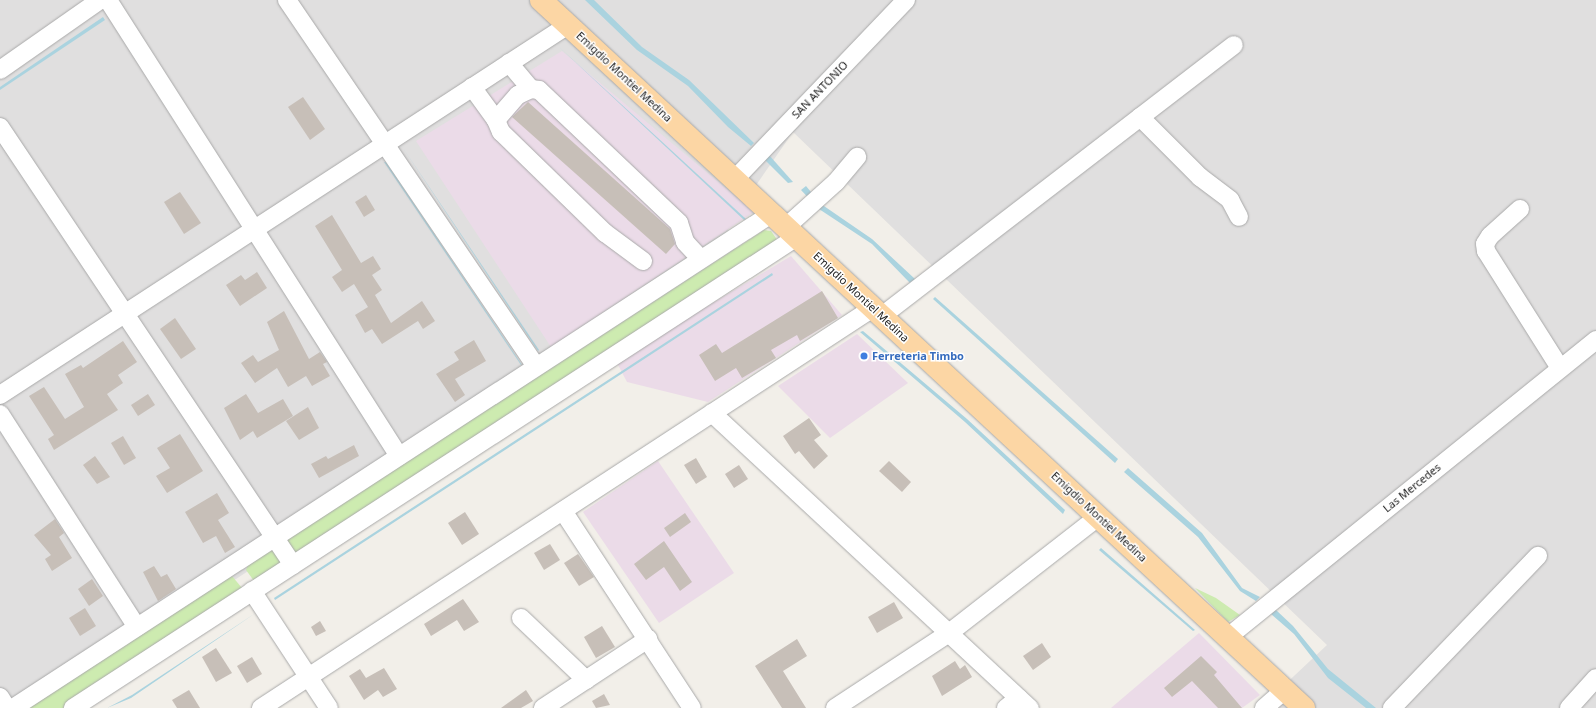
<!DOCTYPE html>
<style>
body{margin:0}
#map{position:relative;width:1596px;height:708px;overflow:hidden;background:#f2efe9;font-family:"Noto Sans",sans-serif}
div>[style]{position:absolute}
.residential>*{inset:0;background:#e0dfdf}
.industrial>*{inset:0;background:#ebdbe8}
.grass>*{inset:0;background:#cdebb0}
.water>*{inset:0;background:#aad3df}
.building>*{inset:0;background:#c7bfb8}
.roads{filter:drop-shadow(0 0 1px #a9a9a9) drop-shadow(0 0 1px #a9a9a9)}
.minor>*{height:18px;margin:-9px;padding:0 9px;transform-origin:9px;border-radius:9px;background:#fff}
.major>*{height:22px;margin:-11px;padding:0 11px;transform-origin:11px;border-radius:11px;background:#fcd6a4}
.dots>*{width:11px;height:11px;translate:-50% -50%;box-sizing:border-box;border:2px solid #fff;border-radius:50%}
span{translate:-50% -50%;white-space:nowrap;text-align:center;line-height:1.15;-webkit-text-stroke:3px #fff;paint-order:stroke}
.street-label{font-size:11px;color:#222}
.shop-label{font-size:11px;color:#366cbe;font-weight:700}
.left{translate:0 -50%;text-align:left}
</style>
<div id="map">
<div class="residential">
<i style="clip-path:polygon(0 0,1596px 0,1596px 708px,1260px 708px,1327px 645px,793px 132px,727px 227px,737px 254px,37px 708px,0 708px)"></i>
</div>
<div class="industrial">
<i style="clip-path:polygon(562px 51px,754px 212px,551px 347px,416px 141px)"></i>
<i style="clip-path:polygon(791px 256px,842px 315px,708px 402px,627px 382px,616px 361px)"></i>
<i style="clip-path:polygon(857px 334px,908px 383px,830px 438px,778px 386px)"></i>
<i style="clip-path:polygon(658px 461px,734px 573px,659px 623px,583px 512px)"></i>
<i style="clip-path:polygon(1199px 633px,1260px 695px,1242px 708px,1111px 708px)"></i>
</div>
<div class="grass">
<i style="clip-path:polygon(764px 230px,771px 231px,778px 241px,254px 581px,246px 570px,248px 565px)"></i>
<i style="clip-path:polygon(232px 576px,242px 588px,240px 592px,63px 708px,27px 708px)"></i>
<i style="clip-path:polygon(1195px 588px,1216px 598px,1240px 615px,1228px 622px)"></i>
</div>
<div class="water">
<i style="clip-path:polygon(585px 0,594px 0,642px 47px,689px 80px,754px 143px,751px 146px,728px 127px,688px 86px,637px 50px)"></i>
<i style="clip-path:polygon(103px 17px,105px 20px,0 90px,0 87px)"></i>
<i style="clip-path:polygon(558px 46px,746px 219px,744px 220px)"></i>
<i style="clip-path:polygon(401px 145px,539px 350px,538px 351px)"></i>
<i style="clip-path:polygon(769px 155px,793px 182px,788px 183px,764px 159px)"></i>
<i style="clip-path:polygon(384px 162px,386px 162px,522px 365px,521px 365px)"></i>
<i style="clip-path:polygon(806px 186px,821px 204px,872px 239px,915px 279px,910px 283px,872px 244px,819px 209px,801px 190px)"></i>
<i style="clip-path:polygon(772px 273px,773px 275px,275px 600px,274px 598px)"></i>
<i style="clip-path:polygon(935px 297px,1118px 459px,1115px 463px,933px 299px)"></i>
<i style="clip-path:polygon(863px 331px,967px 419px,1065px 510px,1063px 514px,965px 422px,860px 332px)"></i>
<i style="clip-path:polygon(1128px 468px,1202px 533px,1242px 588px,1260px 597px,1256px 601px,1240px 591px,1198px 537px,1124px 472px)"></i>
<i style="clip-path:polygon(1101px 548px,1195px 630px,1193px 631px,1099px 550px)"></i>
<i style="clip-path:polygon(1276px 610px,1293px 626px,1328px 669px,1376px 708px,1366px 708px,1328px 678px,1294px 634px,1271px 614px)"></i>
<i style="clip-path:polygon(257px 612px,131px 698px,107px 708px,132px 695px)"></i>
</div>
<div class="building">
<i style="clip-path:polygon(303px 97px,325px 129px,310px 140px,288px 107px)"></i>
<i style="clip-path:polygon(528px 102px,670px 229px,675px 244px,666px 254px,512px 117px)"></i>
<i style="clip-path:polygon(180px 192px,201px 223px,184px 234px,164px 202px)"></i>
<i style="clip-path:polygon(366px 195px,375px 210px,364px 217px,355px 202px)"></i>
<i style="clip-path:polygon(332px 215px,361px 263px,373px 256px,381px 269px,372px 275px,382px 290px,375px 295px,391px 323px,422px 301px,435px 321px,423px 329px,418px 321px,382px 344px,372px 329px,365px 333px,355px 315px,368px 307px,354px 284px,342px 292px,332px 277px,342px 270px,315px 226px)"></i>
<i style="clip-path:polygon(257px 272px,267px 288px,240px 306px,226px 285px,241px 275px,245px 280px)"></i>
<i style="clip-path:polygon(822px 291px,838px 318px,800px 341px,797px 335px,771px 350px,776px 358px,742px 378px,736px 368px,715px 381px,699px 355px,716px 344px,722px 353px)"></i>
<i style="clip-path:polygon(284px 311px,309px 359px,320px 352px,327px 362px,323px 364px,330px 376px,312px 386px,306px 376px,288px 387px,277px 368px,255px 383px,241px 363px,253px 355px,258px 362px,279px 350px,267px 322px)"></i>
<i style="clip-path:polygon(175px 318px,196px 349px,181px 359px,160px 329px)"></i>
<i style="clip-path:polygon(474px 340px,486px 361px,455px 379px,465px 395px,455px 402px,436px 374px,459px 360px,454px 352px)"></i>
<i style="clip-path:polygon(123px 341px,137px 362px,118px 375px,123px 383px,107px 394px,118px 410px,54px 450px,48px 439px,54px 435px,29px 396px,44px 387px,65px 419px,84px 407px,65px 374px,81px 365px,83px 368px)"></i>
<i style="clip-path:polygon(148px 394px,155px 405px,138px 416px,131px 405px)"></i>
<i style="clip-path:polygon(246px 394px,258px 413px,283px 399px,293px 416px,257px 438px,253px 431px,240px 440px,224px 408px)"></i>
<i style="clip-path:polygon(308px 407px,319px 428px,299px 440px,286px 421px)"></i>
<i style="clip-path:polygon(809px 418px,821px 435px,814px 440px,828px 456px,814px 469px,799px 451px,795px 454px,783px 436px)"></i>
<i style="clip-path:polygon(180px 434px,203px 471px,167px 493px,156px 476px,170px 468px,157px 448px)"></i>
<i style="clip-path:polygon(123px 436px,136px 458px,124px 465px,111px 443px)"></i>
<i style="clip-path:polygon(354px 445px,359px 456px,319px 478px,311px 464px,326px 456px,328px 459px)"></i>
<i style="clip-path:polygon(95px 456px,110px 477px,97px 484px,83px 465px)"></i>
<i style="clip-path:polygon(696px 458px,707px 477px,696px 484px,684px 465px)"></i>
<i style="clip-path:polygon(889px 461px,911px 482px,902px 492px,879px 471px)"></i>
<i style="clip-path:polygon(739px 465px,748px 479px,734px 488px,725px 474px)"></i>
<i style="clip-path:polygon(217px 493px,229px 513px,218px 520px,235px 547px,225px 553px,216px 536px,203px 543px,185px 512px)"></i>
<i style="clip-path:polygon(465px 512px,479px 534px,462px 545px,448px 523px)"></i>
<i style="clip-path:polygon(685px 513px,691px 522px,670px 537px,664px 528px)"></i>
<i style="clip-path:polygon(55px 519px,64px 533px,59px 537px,72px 558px,52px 571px,45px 559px,51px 555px,34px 535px)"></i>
<i style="clip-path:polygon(664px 541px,692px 582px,680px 591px,664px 567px,646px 580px,634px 564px)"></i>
<i style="clip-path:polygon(550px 544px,560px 560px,544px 570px,534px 553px)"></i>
<i style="clip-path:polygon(578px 554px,594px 577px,579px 586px,564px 563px)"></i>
<i style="clip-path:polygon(154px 566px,161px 577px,167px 574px,176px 589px,158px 601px,143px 572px)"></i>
<i style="clip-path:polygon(92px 579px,103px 596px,89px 606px,78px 589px)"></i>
<i style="clip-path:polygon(463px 599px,479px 622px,464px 631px,457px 620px,431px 636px,424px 624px)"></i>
<i style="clip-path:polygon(894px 602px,903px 618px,877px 633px,868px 617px)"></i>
<i style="clip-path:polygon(85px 608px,96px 626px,80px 636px,69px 618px)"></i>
<i style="clip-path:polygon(320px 621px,326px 631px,316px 636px,311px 627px)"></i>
<i style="clip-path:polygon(602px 626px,615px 647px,596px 658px,584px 637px)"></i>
<i style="clip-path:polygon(797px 639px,807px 656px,783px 671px,806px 708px,782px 708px,755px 666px)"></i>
<i style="clip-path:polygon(1042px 643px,1051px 657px,1033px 670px,1023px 656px)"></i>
<i style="clip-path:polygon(216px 648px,232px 673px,216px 682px,202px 657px)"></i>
<i style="clip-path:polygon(1201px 656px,1217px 672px,1214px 675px,1242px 708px,1218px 708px,1192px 681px,1172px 697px,1164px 688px)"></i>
<i style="clip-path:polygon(252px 657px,262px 674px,247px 683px,237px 666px)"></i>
<i style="clip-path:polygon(955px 661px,960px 669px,965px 665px,972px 677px,942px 696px,932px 676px)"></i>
<i style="clip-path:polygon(384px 668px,397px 689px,383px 697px,378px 690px,364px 700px,349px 676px,360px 669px,366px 678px)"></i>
<i style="clip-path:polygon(189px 690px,200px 708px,177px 708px,172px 700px)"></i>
<i style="clip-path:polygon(526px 690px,533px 701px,521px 708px,501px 708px)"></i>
<i style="clip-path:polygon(604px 694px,610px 705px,596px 708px,592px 701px)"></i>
</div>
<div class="roads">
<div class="minor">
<i style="left:108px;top:0;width:541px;rotate:57.46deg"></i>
<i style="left:287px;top:0;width:443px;rotate:55.8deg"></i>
<i style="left:509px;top:63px;width:34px;rotate:50deg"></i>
<i style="left:0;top:70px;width:122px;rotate:-35deg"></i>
<i style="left:472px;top:87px;width:41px;rotate:54deg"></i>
<i style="left:1140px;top:117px;width:85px;rotate:45deg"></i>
<i style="left:1200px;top:177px;width:38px;rotate:37deg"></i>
<i style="left:1230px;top:200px;width:19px;rotate:62deg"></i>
<i style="left:0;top:127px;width:527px;rotate:56.22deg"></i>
<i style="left:734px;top:180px;width:249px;rotate:-46.3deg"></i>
<i style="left:1520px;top:209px;width:40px;rotate:138deg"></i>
<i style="left:1490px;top:236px;width:9px;rotate:122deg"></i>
<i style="left:1485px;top:244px;width:7px;rotate:82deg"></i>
<i style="left:1486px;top:251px;width:138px;rotate:57.7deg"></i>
<i style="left:786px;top:227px;width:67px;rotate:-42deg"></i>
<i style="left:836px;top:182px;width:33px;rotate:-50deg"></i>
<i style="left:643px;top:261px;width:47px;rotate:-143.6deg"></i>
<i style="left:605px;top:233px;width:145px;rotate:-135.8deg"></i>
<i style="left:501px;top:132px;width:13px;rotate:-113deg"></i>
<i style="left:496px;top:120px;width:33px;rotate:-49deg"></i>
<i style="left:518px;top:95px;width:14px;rotate:-25deg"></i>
<i style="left:531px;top:89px;width:8px;rotate:7deg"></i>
<i style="left:539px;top:90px;width:193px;rotate:43.5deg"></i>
<i style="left:679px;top:223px;width:20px;rotate:72deg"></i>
<i style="left:685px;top:242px;width:23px;rotate:47deg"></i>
<i style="left:882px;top:316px;width:444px;rotate:-37.6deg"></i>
<i style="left:0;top:395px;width:678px;rotate:-33.08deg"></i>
<i style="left:712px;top:413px;width:434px;rotate:42.9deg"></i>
<i style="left:0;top:414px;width:253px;rotate:57.3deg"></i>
<i style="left:563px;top:511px;width:235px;rotate:56.8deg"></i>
<i style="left:252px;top:591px;width:140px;rotate:56.7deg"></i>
<i style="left:521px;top:618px;width:90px;rotate:43.6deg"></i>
<i style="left:1228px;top:637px;width:473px;rotate:-38.9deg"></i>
<i style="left:0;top:697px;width:13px;rotate:58deg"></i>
<i style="left:13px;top:708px;width:905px;rotate:-33.09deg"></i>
<i style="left:73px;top:708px;width:864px;rotate:-33.05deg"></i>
<i style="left:261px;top:708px;width:731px;rotate:-33.17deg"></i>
<i style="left:543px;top:708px;width:126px;rotate:-33.3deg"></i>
<i style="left:835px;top:708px;width:136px;rotate:-33.3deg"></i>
<i style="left:949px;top:633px;width:189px;rotate:-37.9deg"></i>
<i style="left:1006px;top:708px;width:16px;rotate:-38deg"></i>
<i style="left:1264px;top:708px;width:28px;rotate:-41deg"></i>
<i style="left:1392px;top:708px;width:211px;rotate:-46.2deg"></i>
<i style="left:1569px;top:708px;width:40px;rotate:-48deg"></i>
</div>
<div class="major">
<i style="left:541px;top:0;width:1041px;rotate:42.86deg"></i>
</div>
</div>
<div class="dots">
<i style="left:864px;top:356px;background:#3f7fe0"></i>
</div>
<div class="street-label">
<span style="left:624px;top:77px;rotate:43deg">Emigdio Montiel Medina</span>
<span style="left:820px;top:90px;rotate:-46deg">SAN ANTONIO</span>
<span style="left:861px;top:297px;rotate:43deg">Emigdio Montiel Medina</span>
<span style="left:1412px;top:488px;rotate:-39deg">Las Mercedes</span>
<span style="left:1099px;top:517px;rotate:43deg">Emigdio Montiel Medina</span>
</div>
<div class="shop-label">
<span class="left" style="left:872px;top:356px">Ferreteria Timbo</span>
</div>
</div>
